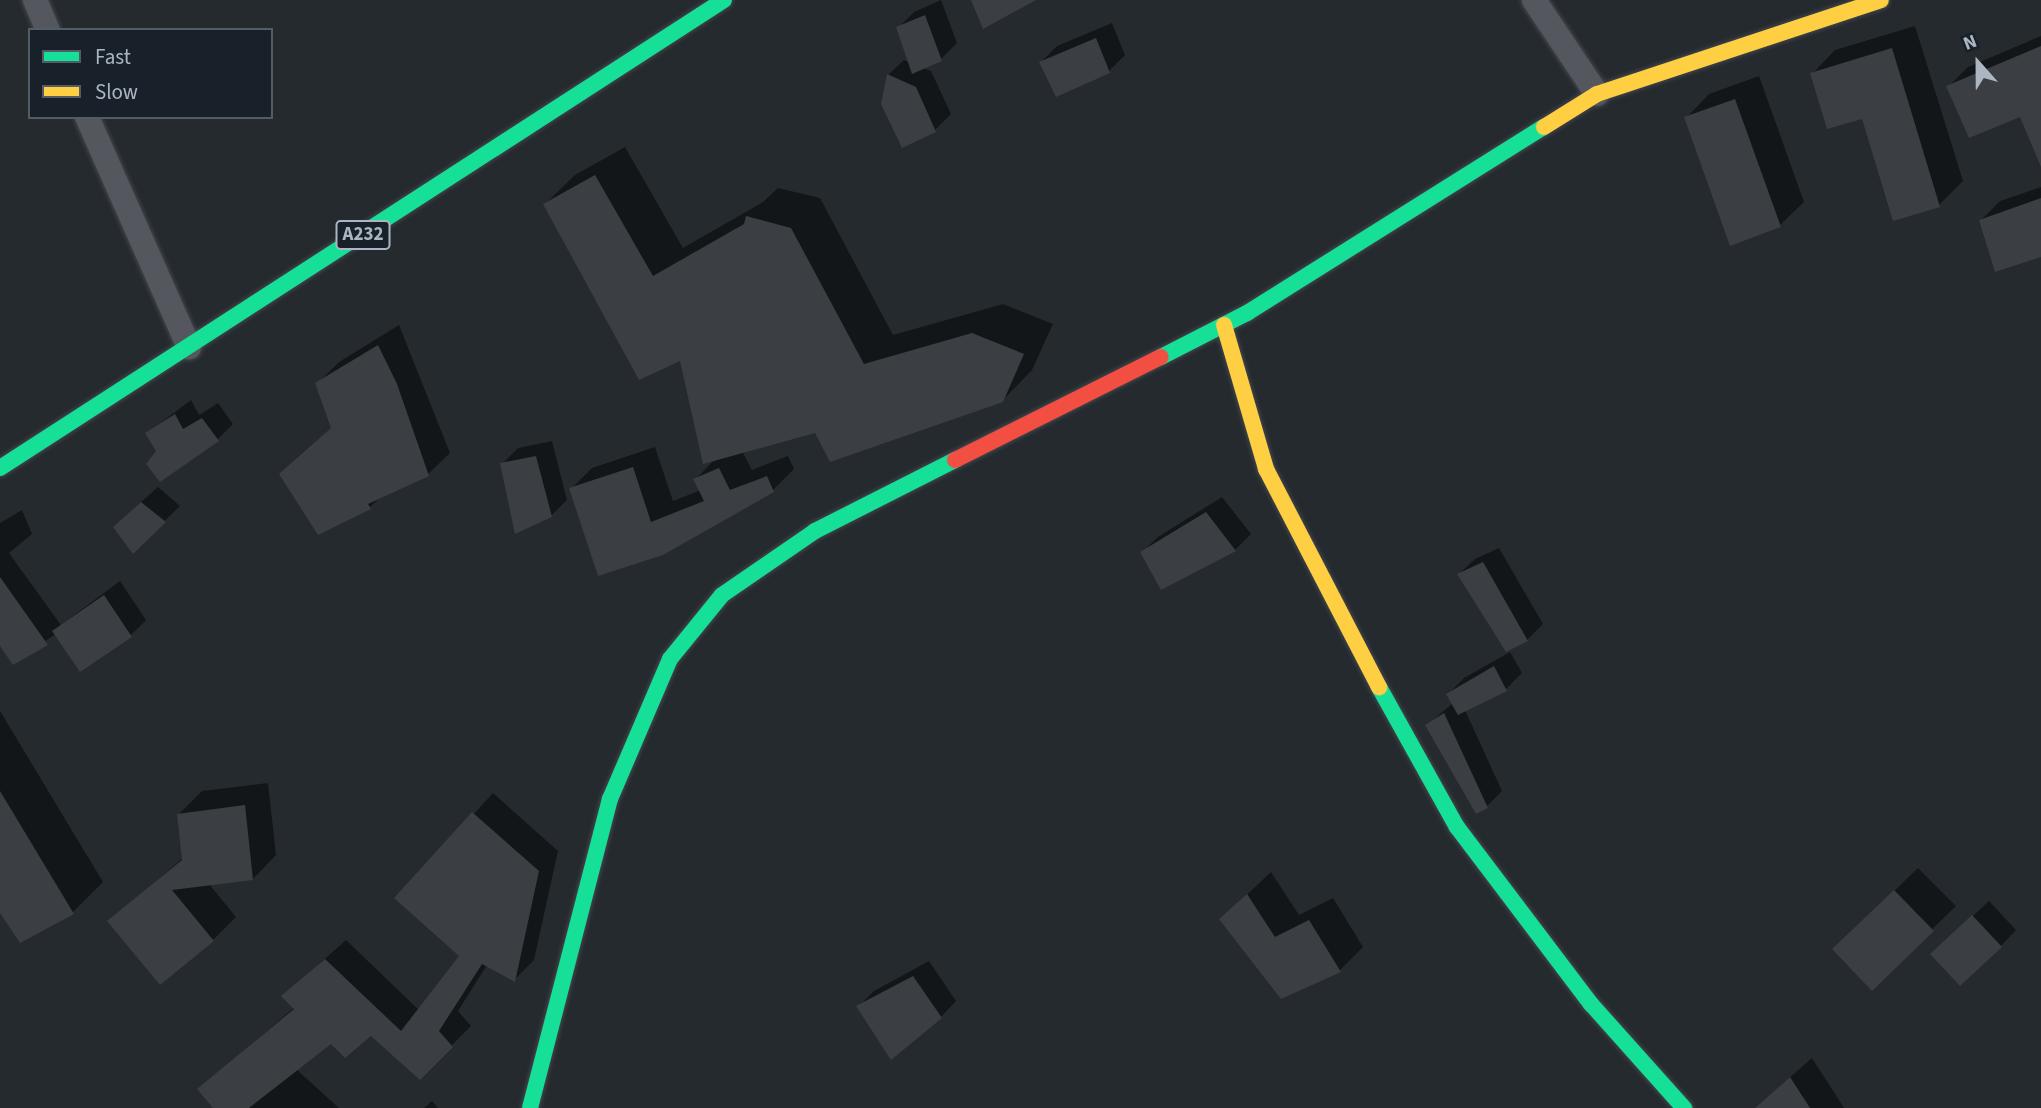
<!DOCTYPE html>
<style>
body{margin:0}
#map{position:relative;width:2041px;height:1108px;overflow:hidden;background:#252a2f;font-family:"Source Sans 3",sans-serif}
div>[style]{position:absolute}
.shadow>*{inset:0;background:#0007}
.building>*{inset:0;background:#3b3f44}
.roads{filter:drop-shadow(0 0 2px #42464a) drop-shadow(0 0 2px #42464a)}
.street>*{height:24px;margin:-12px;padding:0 12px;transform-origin:12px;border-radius:12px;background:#54575e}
.fast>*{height:16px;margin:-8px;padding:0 8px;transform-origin:8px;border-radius:8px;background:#16e098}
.slow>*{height:16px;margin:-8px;padding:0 8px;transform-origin:8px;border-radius:8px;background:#ffcf43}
.jam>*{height:16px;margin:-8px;padding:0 8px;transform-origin:8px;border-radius:8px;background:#f24e42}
span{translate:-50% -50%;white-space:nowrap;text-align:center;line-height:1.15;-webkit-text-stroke:5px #182029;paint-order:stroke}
.shield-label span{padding:2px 5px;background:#182029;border:2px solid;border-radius:5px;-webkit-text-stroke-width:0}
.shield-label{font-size:19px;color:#acb5c2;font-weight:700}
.legend{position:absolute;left:28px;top:28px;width:245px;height:91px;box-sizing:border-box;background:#182029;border:2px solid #535c66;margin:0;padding:9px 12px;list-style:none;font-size:21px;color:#acb5c2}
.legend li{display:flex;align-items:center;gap:14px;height:35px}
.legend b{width:35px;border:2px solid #535c66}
.north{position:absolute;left:1943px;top:28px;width:70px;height:70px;-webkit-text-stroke:5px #182029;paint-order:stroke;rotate:339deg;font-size:19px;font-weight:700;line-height:28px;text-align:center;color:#acb5c2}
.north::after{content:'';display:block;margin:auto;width:24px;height:32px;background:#acb5c2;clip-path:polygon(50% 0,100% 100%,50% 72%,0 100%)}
</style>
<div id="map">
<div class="shadow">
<i style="clip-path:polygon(941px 0,957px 43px,941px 59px,923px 68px,931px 71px,951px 114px,935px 130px,888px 75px,904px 60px,909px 62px,898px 28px,914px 12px)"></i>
<i style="clip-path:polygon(1112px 23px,1125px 55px,1109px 71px,1041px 62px,1057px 46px)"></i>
<i style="clip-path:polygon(1915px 26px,1963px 181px,1939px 205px,1894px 219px,1863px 116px,1812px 74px,1835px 50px)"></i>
<i style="clip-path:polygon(2041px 36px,2041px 163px,2021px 114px,1948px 87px,1968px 67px)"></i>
<i style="clip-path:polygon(1759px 76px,1804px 202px,1780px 225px,1731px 243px,1686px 118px,1709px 94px)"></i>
<i style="clip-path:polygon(625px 147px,683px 248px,763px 202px,778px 188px,820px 198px,893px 335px,1003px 304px,1053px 324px,1032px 370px,1002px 401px,816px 430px,742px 451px,752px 470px,788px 456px,794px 469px,773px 490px,662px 553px,571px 489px,592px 468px,655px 447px,673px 501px,701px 490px,695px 480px,716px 458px,681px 358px,545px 204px,575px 175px)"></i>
<i style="clip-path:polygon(2041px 187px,2041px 255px,1981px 220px,2000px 201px)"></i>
<i style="clip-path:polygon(399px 325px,450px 453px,428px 474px,382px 496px,370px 507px,282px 474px,332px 427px,317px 384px,339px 362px)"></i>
<i style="clip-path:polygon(191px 400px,199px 415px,218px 403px,233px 424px,218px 439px,158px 451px,147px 433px)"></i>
<i style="clip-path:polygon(552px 441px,567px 500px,551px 516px,502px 464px,518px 448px)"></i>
<i style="clip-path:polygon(158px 487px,180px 506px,133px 552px,131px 511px)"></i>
<i style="clip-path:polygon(1222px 497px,1251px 534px,1235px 550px,1162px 587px,1142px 552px,1158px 537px)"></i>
<i style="clip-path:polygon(22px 510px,32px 534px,9px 553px,61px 625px,120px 581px,146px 620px,131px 635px,56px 634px,13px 662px,0 643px,0 523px)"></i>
<i style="clip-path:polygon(1499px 548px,1543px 624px,1527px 640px,1459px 574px,1475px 559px)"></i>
<i style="clip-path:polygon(1510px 652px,1522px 673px,1506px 689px,1465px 710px,1502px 791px,1487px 806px,1427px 725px,1453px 703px,1448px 694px,1464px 678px)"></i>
<i style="clip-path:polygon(0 711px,103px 882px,73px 912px,20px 940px,0 910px)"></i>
<i style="clip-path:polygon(268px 783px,276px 855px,253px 879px,209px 884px,236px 917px,213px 940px,110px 921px,184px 857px,179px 814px,202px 791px)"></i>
<i style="clip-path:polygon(493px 793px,558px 851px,534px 960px,514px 980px,487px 965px,458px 1011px,471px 1026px,420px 1077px,371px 1034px,331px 1042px,296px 1069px,339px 1108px,215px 1108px,199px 1089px,295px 1007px,283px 996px,346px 940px,419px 1010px,462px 956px,397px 898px)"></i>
<i style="clip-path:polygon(1918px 868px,1956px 906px,1872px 988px,1858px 926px)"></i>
<i style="clip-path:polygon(1271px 872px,1299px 915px,1333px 898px,1363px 947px,1340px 970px,1221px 919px)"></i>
<i style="clip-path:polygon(1989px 901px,2016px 930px,2001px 946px,1949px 938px)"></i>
<i style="clip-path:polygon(929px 961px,956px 1001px,941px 1017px,858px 1007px,874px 991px)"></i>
<i style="clip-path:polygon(1812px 1058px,1844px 1108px,1755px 1108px)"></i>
<i style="clip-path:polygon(432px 1101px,438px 1108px,424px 1108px)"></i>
</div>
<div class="building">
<i style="clip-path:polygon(971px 0,1036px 0,983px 29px)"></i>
<i style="clip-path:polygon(925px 15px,942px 61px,912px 74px,896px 27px)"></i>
<i style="clip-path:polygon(1096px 38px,1110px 73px,1056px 97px,1039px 62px)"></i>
<i style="clip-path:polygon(2041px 46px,2041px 167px,2020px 117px,1969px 138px,1946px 86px)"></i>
<i style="clip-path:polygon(1892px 48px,1940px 207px,1893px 221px,1862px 119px,1827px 129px,1810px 73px)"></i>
<i style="clip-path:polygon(887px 74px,916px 87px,936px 132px,902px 148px,881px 104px)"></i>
<i style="clip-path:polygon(1735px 99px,1781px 227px,1730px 246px,1684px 117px)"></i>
<i style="clip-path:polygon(595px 175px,653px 276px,744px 224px,746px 216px,791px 228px,864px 364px,972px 333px,1024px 354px,1003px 402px,830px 462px,815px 433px,703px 464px,680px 361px,639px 380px,543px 204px)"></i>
<i style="clip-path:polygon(2041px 198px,2041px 257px,1995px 272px,1979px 220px)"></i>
<i style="clip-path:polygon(378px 345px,397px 384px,429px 476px,368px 504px,371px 509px,318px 535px,279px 474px,331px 428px,315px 383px)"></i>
<i style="clip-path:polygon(175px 414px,183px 429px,202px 418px,219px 441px,160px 482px,146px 464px,156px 451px,145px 433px)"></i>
<i style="clip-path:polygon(536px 456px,552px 517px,515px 534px,500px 463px)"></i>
<i style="clip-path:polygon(633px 467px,651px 522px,704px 501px,693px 479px,719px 468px,730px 490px,767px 476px,774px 492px,663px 555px,598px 576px,569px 488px)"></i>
<i style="clip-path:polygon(141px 502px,166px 522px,133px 554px,113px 527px)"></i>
<i style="clip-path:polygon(1206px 512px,1236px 551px,1161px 590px,1140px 552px)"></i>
<i style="clip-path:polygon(1483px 562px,1528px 641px,1506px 652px,1457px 574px)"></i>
<i style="clip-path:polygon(0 577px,48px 645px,13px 665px,0 646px)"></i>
<i style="clip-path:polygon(104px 595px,132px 637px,80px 672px,52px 631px)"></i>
<i style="clip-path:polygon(1494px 666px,1507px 691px,1458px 715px,1446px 694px)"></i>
<i style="clip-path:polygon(1444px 713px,1488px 808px,1476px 814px,1425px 725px)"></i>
<i style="clip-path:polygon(0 791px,74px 914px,20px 943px,0 913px)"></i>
<i style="clip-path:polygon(245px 805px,253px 880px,172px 890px,214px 941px,160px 985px,107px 921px,182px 860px,177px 814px)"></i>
<i style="clip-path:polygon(472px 812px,539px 871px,515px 982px,482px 964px,439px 1031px,453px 1047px,420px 1080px,371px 1036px,345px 1058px,331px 1044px,249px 1108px,213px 1108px,197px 1089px,294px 1009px,281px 996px,325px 959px,401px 1031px,459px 956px,394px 898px)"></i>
<i style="clip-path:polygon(1894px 890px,1934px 931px,1872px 991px,1832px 949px)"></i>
<i style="clip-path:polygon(1247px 894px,1275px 937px,1309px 920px,1341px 972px,1281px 999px,1219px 919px)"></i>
<i style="clip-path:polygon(1972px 915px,2002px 947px,1960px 986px,1930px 954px)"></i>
<i style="clip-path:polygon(913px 976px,942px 1018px,891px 1060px,856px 1006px)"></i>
<i style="clip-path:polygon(1790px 1077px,1810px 1108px,1755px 1108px)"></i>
</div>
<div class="roads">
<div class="street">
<i style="left:35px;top:0;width:33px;rotate:67deg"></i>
<i style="left:1534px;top:0;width:113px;rotate:56.2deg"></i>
<i style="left:87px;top:117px;width:252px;rotate:66.1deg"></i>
</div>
<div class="fast">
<i style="left:1161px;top:357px;width:97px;rotate:-27.1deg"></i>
<i style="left:1247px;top:313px;width:350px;rotate:-32.1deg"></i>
<i style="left:0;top:468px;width:862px;rotate:-32.88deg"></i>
<i style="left:1379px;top:687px;width:160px;rotate:60.9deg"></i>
<i style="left:1457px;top:827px;width:222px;rotate:52.9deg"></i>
<i style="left:1591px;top:1004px;width:140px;rotate:48.2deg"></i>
<i style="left:530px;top:1108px;width:319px;rotate:-75.5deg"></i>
<i style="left:610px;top:799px;width:152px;rotate:-66.8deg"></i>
<i style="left:670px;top:659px;width:82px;rotate:-50.9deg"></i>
<i style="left:722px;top:595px;width:113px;rotate:-34.5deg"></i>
<i style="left:815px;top:531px;width:157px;rotate:-26.9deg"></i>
</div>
<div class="slow">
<i style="left:1544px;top:127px;width:62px;rotate:-31.9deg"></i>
<i style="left:1597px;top:94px;width:299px;rotate:-18.3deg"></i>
<i style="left:1224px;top:325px;width:150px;rotate:73.7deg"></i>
<i style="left:1266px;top:469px;width:246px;rotate:62.6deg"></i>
</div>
<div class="jam">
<i style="left:955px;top:460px;width:230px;rotate:-26.6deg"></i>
</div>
</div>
<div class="shield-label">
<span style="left:363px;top:235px">A232</span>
</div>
<ul class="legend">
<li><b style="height:9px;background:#16e098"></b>Fast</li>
<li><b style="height:9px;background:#ffcf43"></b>Slow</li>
</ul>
<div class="north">N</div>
</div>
